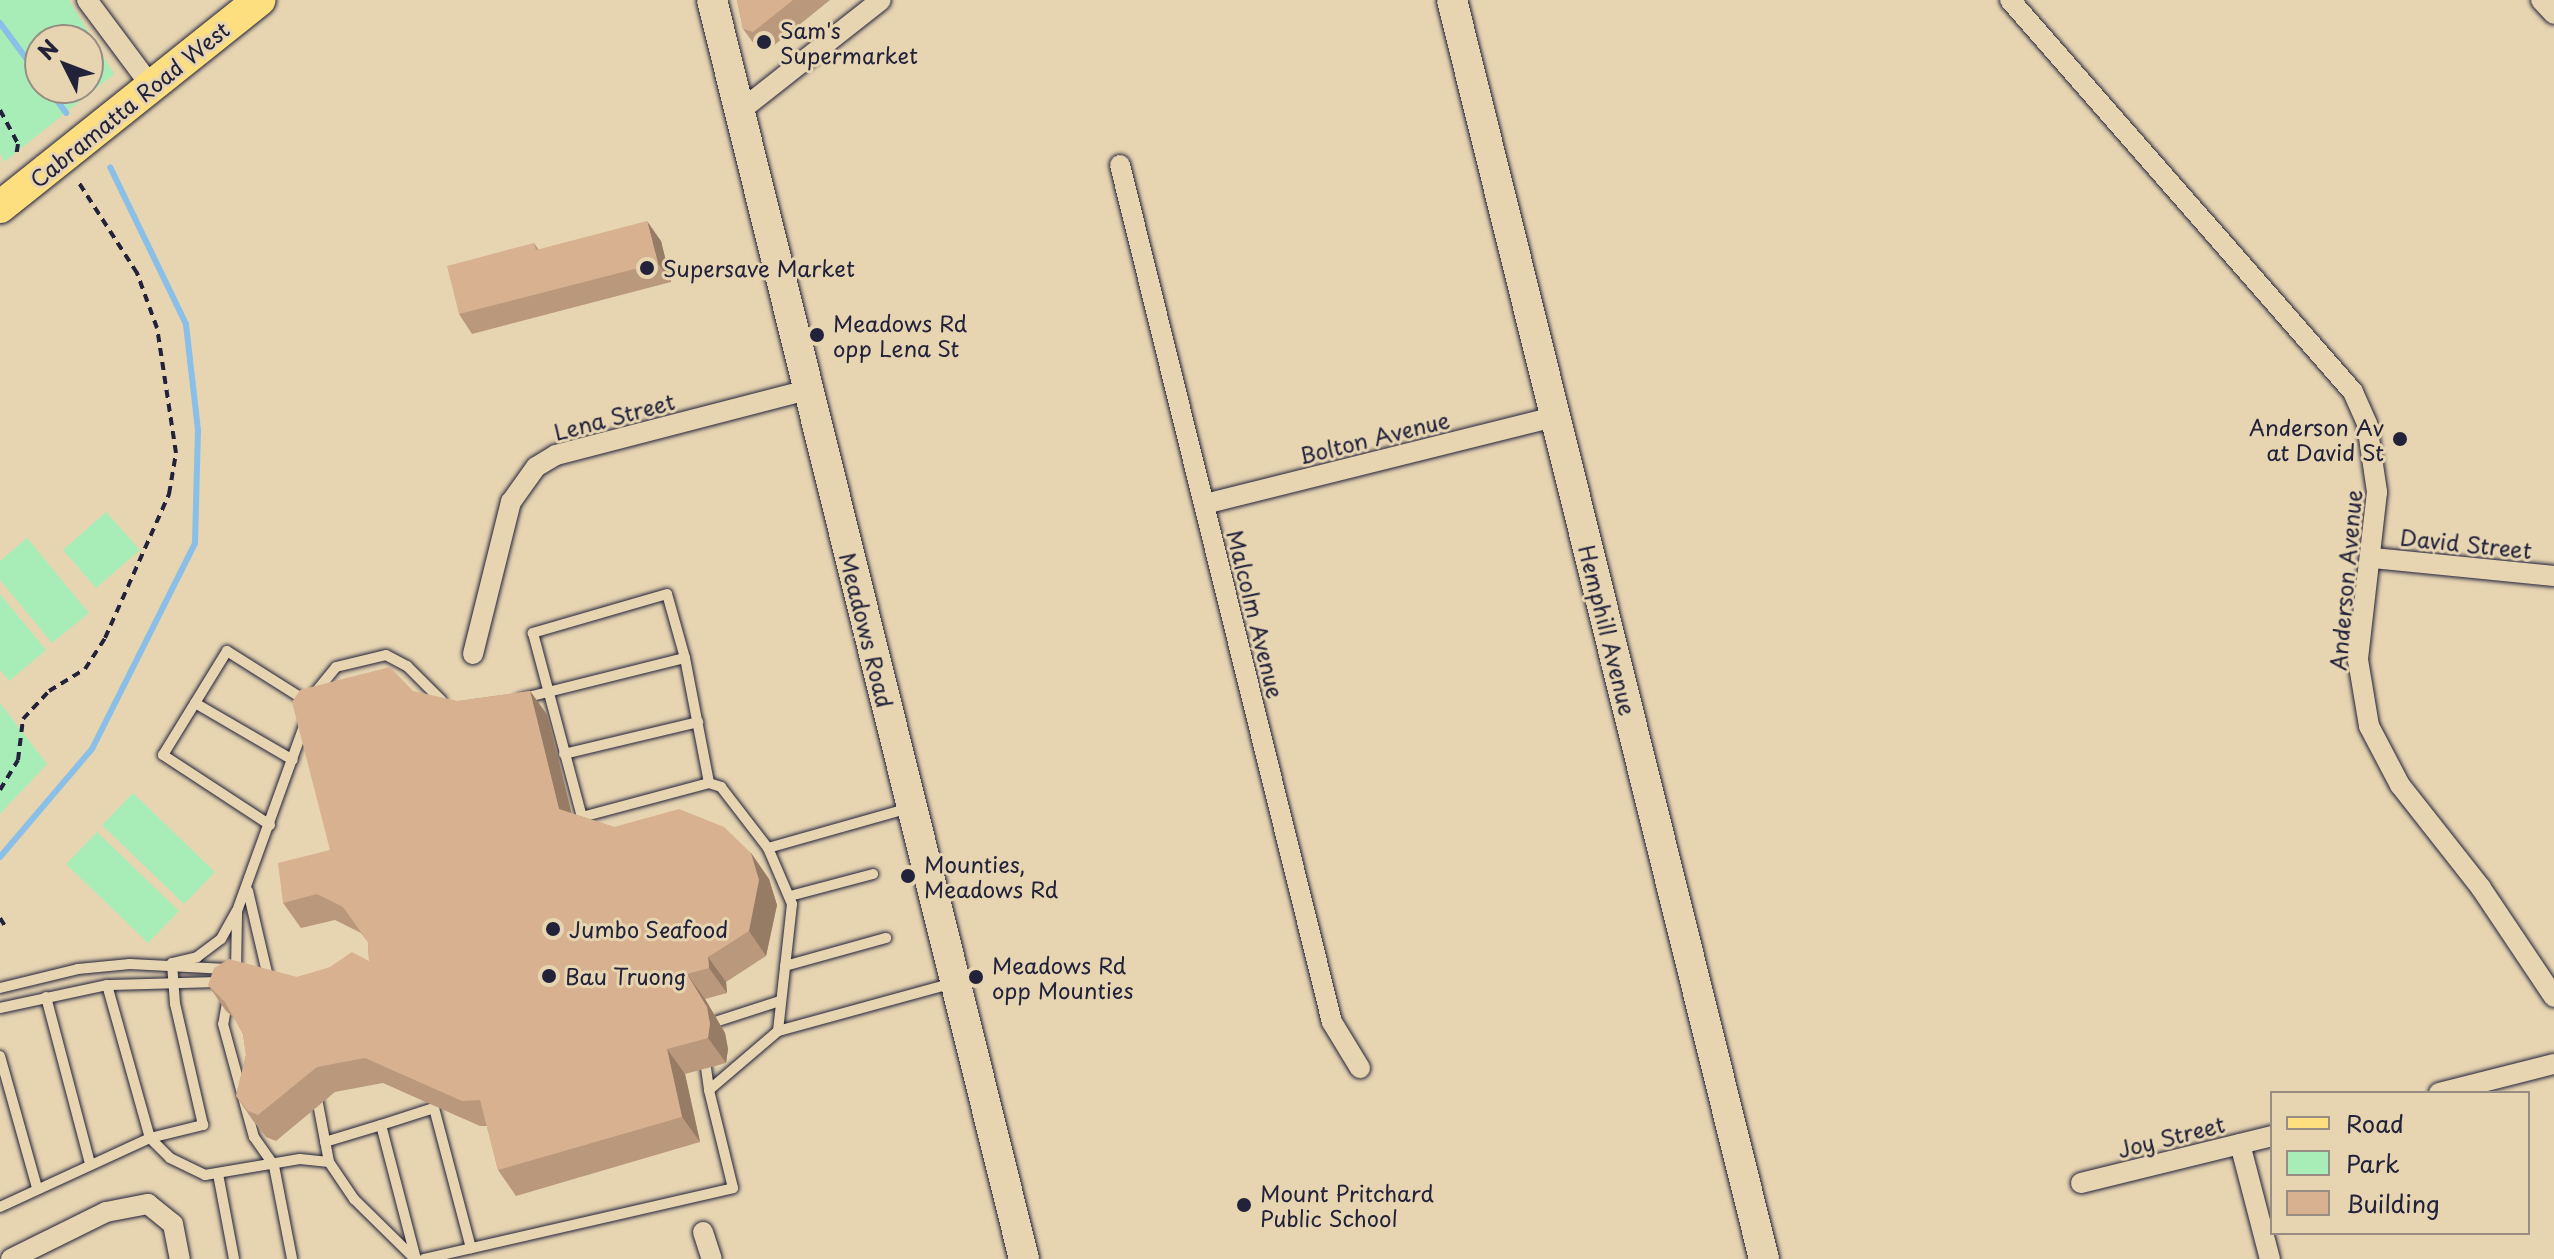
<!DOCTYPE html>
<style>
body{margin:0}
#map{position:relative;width:2554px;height:1259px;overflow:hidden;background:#e7d5b2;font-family:"Playpen Sans",sans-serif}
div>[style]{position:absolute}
.green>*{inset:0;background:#a8edb8}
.stream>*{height:6px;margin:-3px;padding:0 3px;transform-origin:3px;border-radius:3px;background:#8abfe7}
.path>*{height:4px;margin-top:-2px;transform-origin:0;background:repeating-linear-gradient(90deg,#22223b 0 8px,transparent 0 14px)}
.roads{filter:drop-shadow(0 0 2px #22223b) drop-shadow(0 0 2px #22223b)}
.lane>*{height:10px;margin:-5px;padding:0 5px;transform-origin:5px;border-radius:5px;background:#e7d5b2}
.street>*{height:20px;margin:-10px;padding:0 10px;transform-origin:10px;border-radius:10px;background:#e7d5b2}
.secondary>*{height:30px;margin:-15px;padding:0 15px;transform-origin:15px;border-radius:15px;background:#e7d5b2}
.primary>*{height:32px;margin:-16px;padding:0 16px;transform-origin:16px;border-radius:16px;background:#fedf80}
.wall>*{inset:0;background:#ba987c}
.shaded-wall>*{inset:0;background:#977c65}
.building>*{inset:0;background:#d8b190}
.dots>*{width:22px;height:22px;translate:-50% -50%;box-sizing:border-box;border:4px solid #e7d5b2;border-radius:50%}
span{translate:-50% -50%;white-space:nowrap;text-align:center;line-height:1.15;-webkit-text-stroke:6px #e7d5b2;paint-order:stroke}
.poi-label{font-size:22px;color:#22223b}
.left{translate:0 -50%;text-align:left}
.right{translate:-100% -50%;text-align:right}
.street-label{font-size:22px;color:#22223b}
.legend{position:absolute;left:2270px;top:1091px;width:260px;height:144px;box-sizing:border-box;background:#e7d5b2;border:2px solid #988d82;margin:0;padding:10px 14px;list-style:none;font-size:24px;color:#22223b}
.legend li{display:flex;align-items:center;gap:16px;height:40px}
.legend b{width:40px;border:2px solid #988d82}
.north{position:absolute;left:24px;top:24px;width:80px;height:80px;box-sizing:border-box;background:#e7d5b2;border:2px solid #988d82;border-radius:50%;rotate:312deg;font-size:22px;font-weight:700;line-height:32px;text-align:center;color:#22223b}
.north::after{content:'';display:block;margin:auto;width:28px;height:36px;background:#22223b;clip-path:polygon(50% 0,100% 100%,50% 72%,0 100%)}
</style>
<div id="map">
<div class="green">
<i style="clip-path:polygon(evenodd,0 0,69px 0,114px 74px,4px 162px,0 153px,0 0,88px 40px,88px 88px,40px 88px,40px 40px,88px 40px)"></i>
<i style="clip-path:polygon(106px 512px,140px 550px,96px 588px,63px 550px)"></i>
<i style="clip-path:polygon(27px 538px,89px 613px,52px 643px,0 580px,0 561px)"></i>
<i style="clip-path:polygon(0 594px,46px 650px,9px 681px,0 670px)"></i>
<i style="clip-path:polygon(0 703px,47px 764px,0 814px)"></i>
<i style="clip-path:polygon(133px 793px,215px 872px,184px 904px,102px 825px)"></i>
<i style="clip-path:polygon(97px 832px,179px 911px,148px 943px,66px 864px)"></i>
</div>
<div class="stream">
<i style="left:0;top:23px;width:67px;rotate:53.5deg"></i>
<i style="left:48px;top:88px;width:31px;rotate:54deg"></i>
<i style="left:0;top:857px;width:142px;rotate:-49.6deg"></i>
<i style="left:92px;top:749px;width:230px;rotate:-63.4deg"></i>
<i style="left:195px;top:543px;width:113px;rotate:-88.5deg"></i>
<i style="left:198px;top:430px;width:107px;rotate:-96.5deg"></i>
<i style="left:186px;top:324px;width:174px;rotate:-115.8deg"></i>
</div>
<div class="path">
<i style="left:0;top:110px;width:38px;rotate:62deg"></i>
<i style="left:18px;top:144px;width:13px;rotate:99deg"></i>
<i style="left:0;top:790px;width:35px;rotate:-59deg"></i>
<i style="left:18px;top:760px;width:41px;rotate:-83deg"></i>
<i style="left:23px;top:719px;width:38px;rotate:-47deg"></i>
<i style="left:49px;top:691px;width:42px;rotate:-31.4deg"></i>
<i style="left:85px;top:669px;width:37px;rotate:-57deg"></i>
<i style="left:105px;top:638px;width:158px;rotate:-66deg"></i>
<i style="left:169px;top:494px;width:42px;rotate:-80.3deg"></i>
<i style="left:176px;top:453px;width:126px;rotate:-98.6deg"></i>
<i style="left:157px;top:328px;width:59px;rotate:-110deg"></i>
<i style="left:137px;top:273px;width:111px;rotate:-122.8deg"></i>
<i style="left:0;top:918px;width:13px;rotate:58deg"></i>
</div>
<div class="roads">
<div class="lane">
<i style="left:685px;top:658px;width:66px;rotate:-105.7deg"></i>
<i style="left:667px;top:594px;width:140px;rotate:163.8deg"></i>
<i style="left:533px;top:633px;width:190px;rotate:75.1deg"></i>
<i style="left:582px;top:817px;width:131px;rotate:-15deg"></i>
<i style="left:315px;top:693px;width:33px;rotate:-51deg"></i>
<i style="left:336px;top:667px;width:51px;rotate:-13.5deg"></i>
<i style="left:386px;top:655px;width:24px;rotate:28deg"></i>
<i style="left:407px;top:666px;width:49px;rotate:45deg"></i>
<i style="left:520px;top:699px;width:170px;rotate:-14deg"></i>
<i style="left:685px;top:658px;width:127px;rotate:79.1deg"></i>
<i style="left:709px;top:783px;width:13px;rotate:18deg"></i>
<i style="left:721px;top:787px;width:77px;rotate:52.4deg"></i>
<i style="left:768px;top:848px;width:147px;rotate:-15.8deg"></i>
<i style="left:195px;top:703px;width:113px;rotate:30.2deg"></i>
<i style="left:564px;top:754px;width:138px;rotate:-13.4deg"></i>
<i style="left:270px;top:825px;width:128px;rotate:-146.8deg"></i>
<i style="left:163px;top:755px;width:122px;rotate:-58.4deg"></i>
<i style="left:227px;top:651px;width:96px;rotate:32.2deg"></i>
<i style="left:768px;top:848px;width:61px;rotate:66.8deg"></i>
<i style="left:792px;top:904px;width:128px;rotate:96.3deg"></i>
<i style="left:248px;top:891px;width:88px;rotate:76.9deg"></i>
<i style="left:790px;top:896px;width:86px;rotate:-14.8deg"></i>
<i style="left:785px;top:966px;width:105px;rotate:-15.5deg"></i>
<i style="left:236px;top:971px;width:60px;rotate:-89deg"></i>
<i style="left:237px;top:911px;width:200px;rotate:-70.1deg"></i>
<i style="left:107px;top:985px;width:159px;rotate:74.3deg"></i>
<i style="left:150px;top:1138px;width:55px;rotate:-13.8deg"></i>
<i style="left:203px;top:1125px;width:124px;rotate:-103deg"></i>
<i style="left:175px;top:1004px;width:41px;rotate:-94.2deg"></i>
<i style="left:172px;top:963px;width:26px;rotate:-13deg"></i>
<i style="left:197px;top:957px;width:30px;rotate:-37deg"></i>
<i style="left:221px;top:939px;width:31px;rotate:-61deg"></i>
<i style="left:0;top:988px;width:80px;rotate:-13.7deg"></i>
<i style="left:78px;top:969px;width:52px;rotate:-5.5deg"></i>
<i style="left:130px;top:964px;width:97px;rotate:3deg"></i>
<i style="left:46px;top:997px;width:172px;rotate:75.2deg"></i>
<i style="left:228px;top:997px;width:27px;rotate:100deg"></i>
<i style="left:223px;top:1024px;width:117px;rotate:74.7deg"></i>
<i style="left:254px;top:1137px;width:35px;rotate:55deg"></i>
<i style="left:274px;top:1166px;width:95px;rotate:79deg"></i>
<i style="left:0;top:1008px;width:109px;rotate:-12.1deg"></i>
<i style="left:107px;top:985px;width:115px;rotate:-1.5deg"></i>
<i style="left:718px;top:1021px;width:65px;rotate:-17.9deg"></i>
<i style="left:0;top:1056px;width:137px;rotate:74.3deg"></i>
<i style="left:706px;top:1068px;width:22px;rotate:82deg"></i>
<i style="left:316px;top:1093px;width:70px;rotate:79.3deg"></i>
<i style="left:381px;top:1125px;width:56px;rotate:-17.8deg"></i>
<i style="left:434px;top:1108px;width:145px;rotate:75.2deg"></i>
<i style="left:325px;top:1142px;width:59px;rotate:-16.9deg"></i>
<i style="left:381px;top:1125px;width:138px;rotate:75.4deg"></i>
<i style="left:218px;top:1174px;width:86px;rotate:79.3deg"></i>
<i style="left:0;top:1207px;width:165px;rotate:-24.7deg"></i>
<i style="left:150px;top:1138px;width:28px;rotate:45deg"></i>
<i style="left:170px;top:1158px;width:39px;rotate:26deg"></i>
<i style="left:205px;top:1175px;width:96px;rotate:-9.6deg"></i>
<i style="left:300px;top:1159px;width:29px;rotate:6deg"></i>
<i style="left:329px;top:1162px;width:45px;rotate:56deg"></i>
<i style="left:354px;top:1199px;width:86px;rotate:44.5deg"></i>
<i style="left:424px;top:1259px;width:317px;rotate:-12.9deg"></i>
<i style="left:733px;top:1188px;width:101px;rotate:-103.8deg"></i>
<i style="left:709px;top:1090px;width:91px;rotate:-40.5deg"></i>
<i style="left:778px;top:1031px;width:181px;rotate:-15.3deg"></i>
</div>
<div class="street">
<i style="left:87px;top:0;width:107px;rotate:53.3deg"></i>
<i style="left:2010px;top:0;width:521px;rotate:48.81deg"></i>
<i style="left:2353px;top:392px;width:35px;rotate:66deg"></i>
<i style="left:2367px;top:424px;width:69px;rotate:81.6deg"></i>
<i style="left:2377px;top:492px;width:169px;rotate:96.5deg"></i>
<i style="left:2358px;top:660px;width:67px;rotate:80.5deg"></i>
<i style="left:2369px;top:726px;width:67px;rotate:62.3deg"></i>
<i style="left:2400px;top:785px;width:131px;rotate:51.8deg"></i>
<i style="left:2481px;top:888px;width:131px;rotate:56.2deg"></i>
<i style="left:2541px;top:0;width:19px;rotate:47deg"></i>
<i style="left:740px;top:111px;width:179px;rotate:-38.2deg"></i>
<i style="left:1120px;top:165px;width:883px;rotate:76.11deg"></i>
<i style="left:1332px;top:1022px;width:54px;rotate:58.7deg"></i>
<i style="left:1205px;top:504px;width:361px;rotate:-14deg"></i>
<i style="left:2373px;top:558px;width:182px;rotate:5.7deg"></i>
<i style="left:473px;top:654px;width:157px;rotate:-76deg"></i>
<i style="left:511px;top:502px;width:43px;rotate:-54.5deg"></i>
<i style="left:536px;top:467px;width:23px;rotate:-31deg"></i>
<i style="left:556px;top:455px;width:260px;rotate:-14.5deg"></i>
<i style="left:2439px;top:1093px;width:119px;rotate:-14.2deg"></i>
<i style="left:2240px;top:1144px;width:119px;rotate:75.4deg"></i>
<i style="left:2081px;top:1183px;width:197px;rotate:-13.8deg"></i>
<i style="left:703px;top:1232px;width:28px;rotate:72deg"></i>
<i style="left:11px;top:1259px;width:106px;rotate:-26.3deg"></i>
<i style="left:106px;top:1212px;width:43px;rotate:-10.8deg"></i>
<i style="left:148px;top:1204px;width:32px;rotate:39deg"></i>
<i style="left:173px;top:1224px;width:36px;rotate:79deg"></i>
</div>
<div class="secondary">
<i style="left:712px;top:0;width:1297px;rotate:76.08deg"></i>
<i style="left:1452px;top:0;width:1297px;rotate:76.08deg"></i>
</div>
<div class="primary">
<i style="left:0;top:207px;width:332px;rotate:-38.6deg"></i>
</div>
</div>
<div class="wall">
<i style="clip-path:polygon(737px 0,830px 0,767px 51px,757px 48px,743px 29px)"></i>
<i style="clip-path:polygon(661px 241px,671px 282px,472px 334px,459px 314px,534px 243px,539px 250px)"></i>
<i style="clip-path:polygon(530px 691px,548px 716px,571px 813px,614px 827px,751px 853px,769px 879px,777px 905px,766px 956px,726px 982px,727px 993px,705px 999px,725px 1033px,728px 1049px,726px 1063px,685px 1074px,700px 1142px,516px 1196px,498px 1170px,487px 1126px,480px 1126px,383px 1083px,335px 1092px,276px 1141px,266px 1137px,254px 1122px,236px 1096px,246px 1055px,243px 1034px,235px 1019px,226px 1011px,208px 985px,297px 977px,369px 961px,368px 942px,361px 933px,335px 920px,301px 928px,283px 903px,330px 850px,458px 701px)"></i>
</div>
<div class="shaded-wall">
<i style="clip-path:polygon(647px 221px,661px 241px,671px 282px,658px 263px)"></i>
<i style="clip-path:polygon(530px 691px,548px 716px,577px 835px,559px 809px)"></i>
<i style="clip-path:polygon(751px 853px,769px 879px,777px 905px,766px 956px,749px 931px)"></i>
<i style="clip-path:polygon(708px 957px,726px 982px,727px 993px,709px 968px)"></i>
<i style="clip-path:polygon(687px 974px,705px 999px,725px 1033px,728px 1049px,726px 1063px,708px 1038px)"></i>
<i style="clip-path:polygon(667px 1049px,685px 1074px,700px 1142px,682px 1117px)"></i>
</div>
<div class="building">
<i style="clip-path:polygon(737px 0,793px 0,753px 32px,743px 29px)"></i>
<i style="clip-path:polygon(647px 221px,658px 263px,459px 314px,447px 266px,534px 243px,536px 250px)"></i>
<i style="clip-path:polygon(390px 667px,413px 691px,458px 701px,530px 691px,559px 809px,614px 827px,679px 809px,724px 827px,751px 853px,759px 880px,749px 931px,708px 957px,709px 968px,687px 974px,707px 1007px,710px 1024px,708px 1038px,667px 1049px,682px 1117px,498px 1170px,480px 1100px,462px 1101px,365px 1058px,317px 1067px,258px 1115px,248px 1111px,236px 1096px,246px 1055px,243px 1034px,225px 1002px,208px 985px,214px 968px,229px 959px,297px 977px,330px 967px,352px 952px,369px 961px,368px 942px,343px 907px,317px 894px,283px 903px,278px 863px,330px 850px,292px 702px,300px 690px)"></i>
</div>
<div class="dots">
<i style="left:764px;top:42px;background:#22223b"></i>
<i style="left:647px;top:268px;background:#22223b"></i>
<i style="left:817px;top:335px;background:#22223b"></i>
<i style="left:2400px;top:439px;background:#22223b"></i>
<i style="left:908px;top:876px;background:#22223b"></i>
<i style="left:553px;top:929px;background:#22223b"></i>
<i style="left:549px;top:976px;background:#22223b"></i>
<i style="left:976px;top:977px;background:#22223b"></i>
<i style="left:1244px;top:1205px;background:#22223b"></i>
</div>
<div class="poi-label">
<span class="left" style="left:780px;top:42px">Sam's<br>Supermarket</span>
<span class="left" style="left:663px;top:268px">Supersave Market</span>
<span class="left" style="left:833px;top:335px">Meadows Rd<br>opp Lena St</span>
<span class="right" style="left:2384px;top:439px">Anderson Av<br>at David St</span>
<span class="left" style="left:924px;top:876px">Mounties,<br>Meadows Rd</span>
<span class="left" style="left:569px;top:929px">Jumbo Seafood</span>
<span class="left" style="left:992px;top:977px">Meadows Rd<br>opp Mounties</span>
<span class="left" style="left:565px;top:976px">Bau Truong</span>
<span class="left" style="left:1260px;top:1205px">Mount Pritchard<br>Public School</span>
</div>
<div class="street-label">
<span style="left:129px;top:104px;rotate:-39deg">Cabramatta Road West</span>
<span style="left:614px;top:416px;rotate:-15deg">Lena Street</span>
<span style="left:1374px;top:437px;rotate:-14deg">Bolton Avenue</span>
<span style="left:2466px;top:543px;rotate:6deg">David Street</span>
<span style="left:2345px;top:580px;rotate:-85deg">Anderson Avenue</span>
<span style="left:1256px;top:614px;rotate:76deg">Malcolm Avenue</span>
<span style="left:867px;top:630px;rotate:76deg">Meadows Road</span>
<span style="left:1608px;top:630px;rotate:76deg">Hemphill Avenue</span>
<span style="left:2171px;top:1136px;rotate:-14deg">Joy Street</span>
</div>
<ul class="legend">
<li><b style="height:10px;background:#fedf80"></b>Road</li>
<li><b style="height:22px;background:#a8edb8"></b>Park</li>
<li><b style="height:22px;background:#d8b190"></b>Building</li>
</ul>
<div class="north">N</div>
</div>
